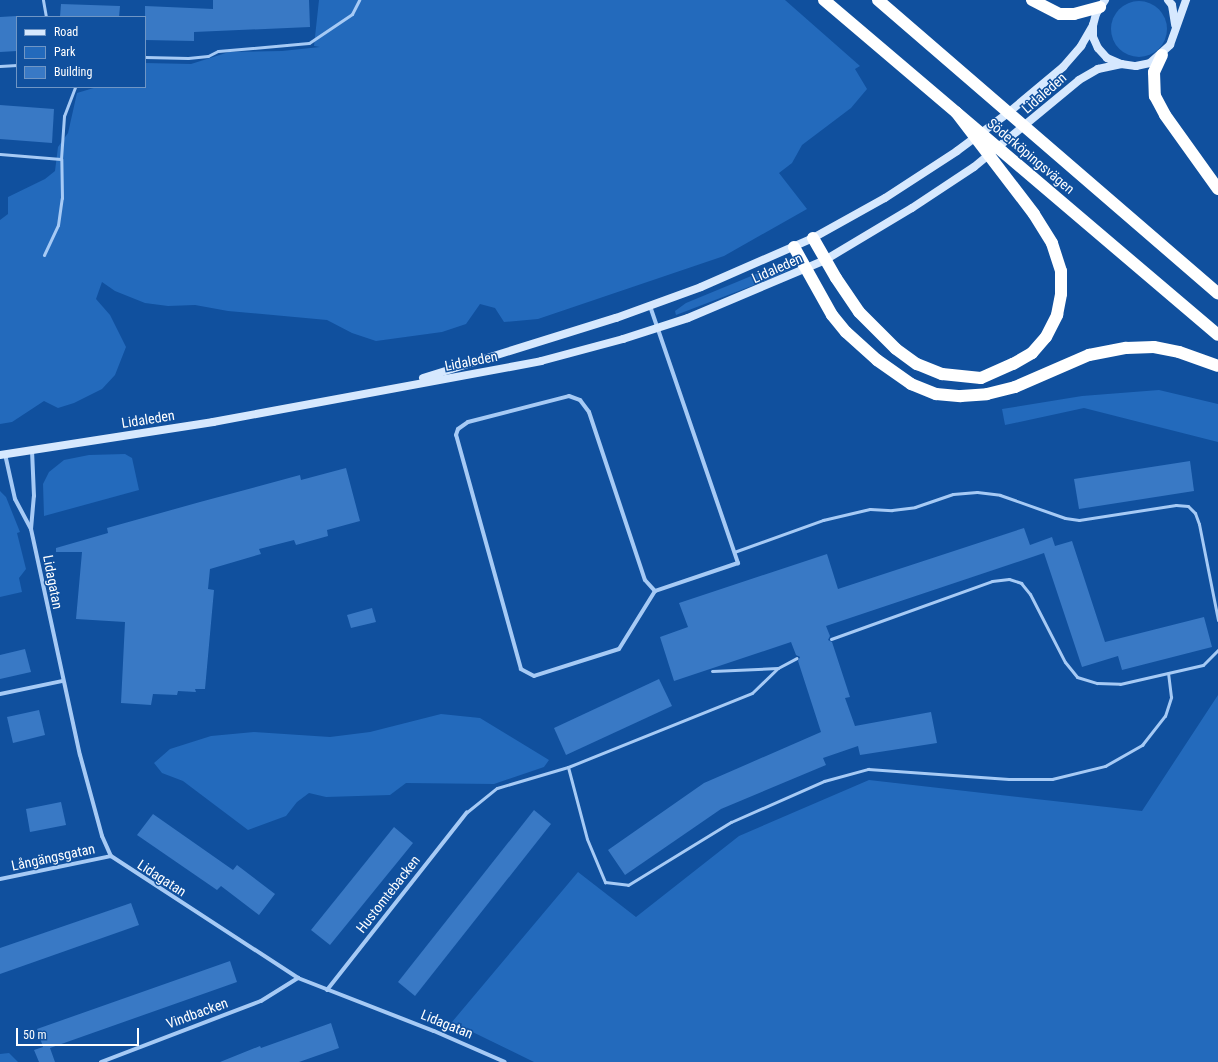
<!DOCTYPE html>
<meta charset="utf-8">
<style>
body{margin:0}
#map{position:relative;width:1218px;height:1062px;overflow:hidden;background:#10509e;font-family:"Roboto Condensed",sans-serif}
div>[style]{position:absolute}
.green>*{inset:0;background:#236abc}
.round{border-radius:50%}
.building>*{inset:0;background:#3979c5}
.lane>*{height:3px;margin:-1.5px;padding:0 1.5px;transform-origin:1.5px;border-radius:1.5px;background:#a6caf5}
.street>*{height:4px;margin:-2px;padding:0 2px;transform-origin:2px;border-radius:2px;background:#a6caf5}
.secondary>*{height:8px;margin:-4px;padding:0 4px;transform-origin:4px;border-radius:4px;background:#d6e8fe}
.highway>*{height:12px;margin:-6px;padding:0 6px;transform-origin:6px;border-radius:6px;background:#fff}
span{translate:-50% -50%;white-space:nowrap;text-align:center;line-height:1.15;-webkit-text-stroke:3px #10509e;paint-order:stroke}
.street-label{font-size:14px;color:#fff}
.legend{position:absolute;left:16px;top:16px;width:130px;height:72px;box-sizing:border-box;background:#10509e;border:1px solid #7096c5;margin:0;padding:5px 7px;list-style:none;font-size:12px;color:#fff}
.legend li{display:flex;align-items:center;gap:8px;height:20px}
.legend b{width:20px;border:1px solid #7096c5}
.scale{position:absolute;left:16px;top:1028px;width:123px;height:18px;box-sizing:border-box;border:2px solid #fff;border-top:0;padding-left:5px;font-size:12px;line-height:14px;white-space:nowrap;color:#fff;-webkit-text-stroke:3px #10509e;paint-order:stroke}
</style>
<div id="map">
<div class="green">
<i style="clip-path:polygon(319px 0,785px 0,860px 66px,855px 69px,867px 89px,851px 108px,802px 145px,792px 163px,779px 173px,807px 209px,724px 256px,538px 319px,504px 322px,495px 308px,480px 304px,466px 324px,442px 332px,376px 341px,352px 333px,327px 320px,228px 311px,195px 305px,168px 306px,145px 303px,115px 291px,102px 282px,96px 299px,110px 315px,126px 347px,115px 375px,102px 389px,74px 403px,58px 408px,44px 401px,12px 422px,0 424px,0 220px,8px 214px,8px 197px,45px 179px,55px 171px,58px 147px,68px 133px,77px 93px,97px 87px,145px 87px,145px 63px,191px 64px,229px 52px,282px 51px,320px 47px,314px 46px)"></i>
<i class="round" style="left:1111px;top:1px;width:56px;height:56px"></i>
<i style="clip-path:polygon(790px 263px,793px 268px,770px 279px,676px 315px,675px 311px,686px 303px,778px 265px)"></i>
<i style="clip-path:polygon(1159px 390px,1218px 404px,1218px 442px,1084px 408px,1005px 425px,1002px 409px,1082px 396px)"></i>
<i style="clip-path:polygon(125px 454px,132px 458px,139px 490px,44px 516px,43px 484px,49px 472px,64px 460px,89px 455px)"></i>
<i style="clip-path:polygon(0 491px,6px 497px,20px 532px,17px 533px,26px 569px,19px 578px,22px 592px,0 597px)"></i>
<i style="clip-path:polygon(1218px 695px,1218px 1062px,534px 1062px,452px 1022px,578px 872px,636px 917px,739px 836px,869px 780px,1142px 811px)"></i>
<i style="clip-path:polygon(441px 714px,480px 718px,549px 760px,544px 767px,494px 784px,406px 783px,390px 795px,326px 797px,309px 793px,297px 802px,286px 816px,248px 830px,183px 781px,162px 773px,154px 763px,170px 749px,211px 736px,254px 732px,330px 737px,370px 732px)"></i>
<i style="clip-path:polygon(9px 1053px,18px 1062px,0 1062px,0 1054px)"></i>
</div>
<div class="building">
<i style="clip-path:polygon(213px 0,309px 0,310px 27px,194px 32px,194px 41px,145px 40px,145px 6px,213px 9px)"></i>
<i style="clip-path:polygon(61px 4px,120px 6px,119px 17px,60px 17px)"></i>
<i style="clip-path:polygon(17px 16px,17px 51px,0 52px,0 17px)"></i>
<i style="clip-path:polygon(0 105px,54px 109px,52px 143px,0 139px)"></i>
<i style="clip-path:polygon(1190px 461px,1194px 491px,1079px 509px,1074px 479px)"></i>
<i style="clip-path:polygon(346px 468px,360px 521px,327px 530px,328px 536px,296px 545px,294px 540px,259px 549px,261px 554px,210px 569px,208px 589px,214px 590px,205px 689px,195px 689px,196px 692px,178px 691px,177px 695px,153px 694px,151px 705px,121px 703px,125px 622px,76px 619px,82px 552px,56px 552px,56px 548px,108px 533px,107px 528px,200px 502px,300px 475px,301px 480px)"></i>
<i style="clip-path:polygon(1024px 528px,1030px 545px,1052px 537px,1055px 546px,1072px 541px,1105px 642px,1204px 617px,1212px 647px,1122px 670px,1118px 656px,1082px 667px,1044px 553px,826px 626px,830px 636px,828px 640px,832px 642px,850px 697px,845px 698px,855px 726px,931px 712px,937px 743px,860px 755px,858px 746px,823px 758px,826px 765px,721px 809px,625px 875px,608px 850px,704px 783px,821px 732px,798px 661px,800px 657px,796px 655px,791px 642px,674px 681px,660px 637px,688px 627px,679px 603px,827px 554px,838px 589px)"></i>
<i style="clip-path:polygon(372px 608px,376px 622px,351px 628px,347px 615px)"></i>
<i style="clip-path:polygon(25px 649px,31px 672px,0 679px,0 655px)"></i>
<i style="clip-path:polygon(659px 679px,672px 706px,566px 755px,554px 728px)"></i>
<i style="clip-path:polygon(39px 710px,45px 735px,13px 743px,7px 717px)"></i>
<i style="clip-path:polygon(61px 802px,66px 825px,30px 832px,26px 809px)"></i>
<i style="clip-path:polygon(534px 810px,551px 824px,415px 996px,398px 982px)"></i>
<i style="clip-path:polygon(153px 814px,233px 870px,237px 865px,275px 894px,259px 915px,221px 886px,217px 890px,137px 835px)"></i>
<i style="clip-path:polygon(394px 827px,413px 843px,330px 945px,311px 930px)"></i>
<i style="clip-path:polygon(131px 903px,139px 925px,0 974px,0 948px)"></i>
<i style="clip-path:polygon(230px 961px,237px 982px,50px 1048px,55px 1062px,39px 1062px,34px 1050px,43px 1047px,37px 1029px)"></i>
<i style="clip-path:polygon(331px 1023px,339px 1048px,299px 1062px,220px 1062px,260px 1046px,261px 1048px)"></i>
</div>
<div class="lane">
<i style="left:43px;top:0;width:17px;rotate:80deg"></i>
<i style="left:145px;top:57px;width:43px;rotate:1.3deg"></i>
<i style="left:188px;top:58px;width:20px;rotate:-6deg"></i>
<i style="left:208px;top:56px;width:11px;rotate:-27deg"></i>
<i style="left:218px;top:51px;width:91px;rotate:-5deg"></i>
<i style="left:309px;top:43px;width:52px;rotate:-34deg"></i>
<i style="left:352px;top:14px;width:16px;rotate:-63deg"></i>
<i style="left:0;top:66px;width:17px;rotate:-3deg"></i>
<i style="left:0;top:154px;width:61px;rotate:4.7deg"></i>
<i style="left:44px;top:255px;width:33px;rotate:-65deg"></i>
<i style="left:58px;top:225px;width:27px;rotate:-82deg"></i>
<i style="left:62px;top:198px;width:39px;rotate:-91deg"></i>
<i style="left:61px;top:159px;width:43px;rotate:-86deg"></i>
<i style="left:64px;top:116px;width:31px;rotate:-69deg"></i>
<i style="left:734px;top:552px;width:95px;rotate:-19.8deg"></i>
<i style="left:823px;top:520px;width:48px;rotate:-13.2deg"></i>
<i style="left:870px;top:509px;width:22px;rotate:3deg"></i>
<i style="left:892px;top:510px;width:23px;rotate:-7deg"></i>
<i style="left:915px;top:507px;width:40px;rotate:-18.9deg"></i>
<i style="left:953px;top:494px;width:24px;rotate:-5deg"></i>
<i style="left:977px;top:492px;width:23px;rotate:7deg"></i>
<i style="left:1000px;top:495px;width:69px;rotate:19.5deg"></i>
<i style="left:1065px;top:518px;width:14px;rotate:8deg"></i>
<i style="left:1079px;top:520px;width:98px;rotate:-8.8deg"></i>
<i style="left:1176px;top:505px;width:12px;rotate:5deg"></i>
<i style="left:1188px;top:506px;width:10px;rotate:45deg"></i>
<i style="left:1195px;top:513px;width:12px;rotate:70deg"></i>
<i style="left:1199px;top:524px;width:98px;rotate:78.8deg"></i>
<i style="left:831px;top:639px;width:171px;rotate:-19.8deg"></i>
<i style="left:992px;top:581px;width:17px;rotate:-7deg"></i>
<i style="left:1009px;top:579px;width:13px;rotate:18deg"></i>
<i style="left:1021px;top:583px;width:14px;rotate:51deg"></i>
<i style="left:1030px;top:594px;width:76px;rotate:62.8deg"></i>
<i style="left:1065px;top:662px;width:19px;rotate:51deg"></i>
<i style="left:1077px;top:677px;width:21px;rotate:17deg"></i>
<i style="left:1097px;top:683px;width:23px;rotate:2deg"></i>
<i style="left:1120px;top:684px;width:85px;rotate:-12.9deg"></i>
<i style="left:1203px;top:665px;width:21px;rotate:-45deg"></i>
<i style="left:712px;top:671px;width:66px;rotate:-2.6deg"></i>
<i style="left:568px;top:767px;width:74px;rotate:75.2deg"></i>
<i style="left:587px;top:839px;width:47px;rotate:67.3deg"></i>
<i style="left:605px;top:882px;width:23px;rotate:7deg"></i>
<i style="left:628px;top:885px;width:121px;rotate:-31.5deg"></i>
<i style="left:731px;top:822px;width:102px;rotate:-23.8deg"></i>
<i style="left:824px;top:781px;width:46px;rotate:-15.3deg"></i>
<i style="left:868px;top:769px;width:141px;rotate:4.1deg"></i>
<i style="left:1009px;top:779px;width:43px"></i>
<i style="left:1052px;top:779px;width:55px;rotate:-13.8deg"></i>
<i style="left:1105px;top:766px;width:43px;rotate:-29.6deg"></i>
<i style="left:1142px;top:745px;width:37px;rotate:-52deg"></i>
<i style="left:1165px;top:716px;width:20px;rotate:-72deg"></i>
<i style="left:1171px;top:697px;width:24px;rotate:-97deg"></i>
<i style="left:467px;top:812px;width:38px;rotate:-39deg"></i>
<i style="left:497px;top:788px;width:74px;rotate:-16.5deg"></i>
<i style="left:568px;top:767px;width:198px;rotate:-21.9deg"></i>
<i style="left:752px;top:693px;width:36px;rotate:-44deg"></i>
<i style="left:778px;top:668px;width:21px;rotate:-28deg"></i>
</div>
<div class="street">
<i style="left:650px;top:306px;width:272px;rotate:71.1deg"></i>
<i style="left:738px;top:563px;width:88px;rotate:161.4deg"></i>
<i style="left:655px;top:591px;width:68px;rotate:121.8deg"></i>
<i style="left:619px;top:649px;width:89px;rotate:162.4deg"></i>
<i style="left:534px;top:676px;width:15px;rotate:-152deg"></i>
<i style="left:521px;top:669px;width:243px;rotate:-105.5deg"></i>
<i style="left:456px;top:435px;width:6px;rotate:-72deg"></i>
<i style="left:458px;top:429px;width:12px;rotate:-35deg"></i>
<i style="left:468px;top:422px;width:104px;rotate:-14.4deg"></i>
<i style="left:569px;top:396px;width:12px;rotate:20deg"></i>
<i style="left:580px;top:400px;width:15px;rotate:53deg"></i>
<i style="left:589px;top:412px;width:177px;rotate:71.6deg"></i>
<i style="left:645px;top:580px;width:15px;rotate:48deg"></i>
<i style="left:5px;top:454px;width:46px;rotate:77.5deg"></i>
<i style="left:15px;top:499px;width:34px;rotate:62deg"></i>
<i style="left:31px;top:529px;width:231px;rotate:77.8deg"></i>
<i style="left:80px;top:755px;width:84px;rotate:74.8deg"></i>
<i style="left:102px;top:836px;width:22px;rotate:66deg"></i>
<i style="left:111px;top:856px;width:223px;rotate:33.1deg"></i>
<i style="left:298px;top:978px;width:146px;rotate:21.3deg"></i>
<i style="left:434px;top:1031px;width:77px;rotate:23.6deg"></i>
<i style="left:31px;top:529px;width:33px;rotate:-85deg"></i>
<i style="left:34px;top:496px;width:45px;rotate:-92.5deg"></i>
<i style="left:0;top:694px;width:63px;rotate:-11.8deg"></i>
<i style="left:0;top:879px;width:113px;rotate:-11.7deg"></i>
<i style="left:327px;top:990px;width:226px;rotate:-51.8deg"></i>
<i style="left:101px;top:1062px;width:171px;rotate:-20.9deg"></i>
<i style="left:261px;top:1001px;width:44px;rotate:-31.9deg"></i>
</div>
<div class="secondary">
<i style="left:1105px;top:0;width:17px;rotate:123deg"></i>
<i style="left:1096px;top:14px;width:11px;rotate:105deg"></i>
<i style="left:1093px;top:25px;width:12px;rotate:90deg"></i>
<i style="left:1093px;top:37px;width:12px;rotate:66deg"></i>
<i style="left:1098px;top:48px;width:13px;rotate:48deg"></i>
<i style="left:1107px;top:58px;width:15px;rotate:23deg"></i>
<i style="left:1121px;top:64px;width:15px;rotate:8deg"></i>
<i style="left:1136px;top:66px;width:14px;rotate:-12deg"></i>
<i style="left:1150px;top:63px;width:27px;rotate:-42deg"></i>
<i style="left:1170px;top:45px;width:48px;rotate:-70.4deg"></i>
<i style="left:1168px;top:0;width:6px;rotate:51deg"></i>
<i style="left:1172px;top:5px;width:20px;rotate:81deg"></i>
<i style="left:423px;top:378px;width:202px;rotate:-17.3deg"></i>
<i style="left:616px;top:318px;width:90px;rotate:-20deg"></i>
<i style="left:701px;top:287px;width:122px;rotate:-23.6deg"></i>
<i style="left:813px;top:238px;width:82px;rotate:-29.1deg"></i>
<i style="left:885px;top:198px;width:86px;rotate:-33.1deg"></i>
<i style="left:957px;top:151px;width:64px;rotate:-36.7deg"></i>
<i style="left:1008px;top:113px;width:72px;rotate:-39.9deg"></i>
<i style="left:1063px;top:67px;width:28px;rotate:-49deg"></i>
<i style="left:1081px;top:46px;width:24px;rotate:-60deg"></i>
<i style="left:0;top:455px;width:216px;rotate:-8.8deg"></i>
<i style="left:213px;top:422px;width:334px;rotate:-10.5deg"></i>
<i style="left:541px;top:361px;width:85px;rotate:-15deg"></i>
<i style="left:623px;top:339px;width:68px;rotate:-17.9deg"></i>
<i style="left:688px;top:318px;width:149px;rotate:-22.9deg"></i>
<i style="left:825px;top:260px;width:101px;rotate:-30.9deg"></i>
<i style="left:912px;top:208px;width:74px;rotate:-33.5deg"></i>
<i style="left:974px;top:167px;width:136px;rotate:-39.6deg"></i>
<i style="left:1079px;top:80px;width:22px;rotate:-30deg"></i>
<i style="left:1098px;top:69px;width:24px;rotate:-12deg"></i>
</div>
<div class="highway">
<i style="left:824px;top:0;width:517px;rotate:40.37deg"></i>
<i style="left:878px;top:0;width:449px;rotate:40.8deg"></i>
<i style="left:1032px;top:0;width:31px;rotate:27deg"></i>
<i style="left:1060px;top:14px;width:14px"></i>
<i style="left:1074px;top:14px;width:27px;rotate:-15deg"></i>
<i style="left:1162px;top:55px;width:19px;rotate:115deg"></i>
<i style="left:1154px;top:72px;width:24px;rotate:88deg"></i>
<i style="left:1155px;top:96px;width:21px;rotate:62deg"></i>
<i style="left:1165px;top:115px;width:91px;rotate:54.4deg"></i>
<i style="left:813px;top:238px;width:46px;rotate:60.1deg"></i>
<i style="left:836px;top:278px;width:41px;rotate:55.9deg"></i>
<i style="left:859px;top:312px;width:52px;rotate:45deg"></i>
<i style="left:896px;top:349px;width:26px;rotate:36deg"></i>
<i style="left:917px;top:364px;width:27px;rotate:22deg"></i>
<i style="left:942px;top:374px;width:39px;rotate:6deg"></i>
<i style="left:981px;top:378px;width:35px;rotate:-24deg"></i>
<i style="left:1013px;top:364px;width:22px;rotate:-30deg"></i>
<i style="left:1032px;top:353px;width:21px;rotate:-49deg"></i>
<i style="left:1046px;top:337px;width:25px;rotate:-63deg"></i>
<i style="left:1057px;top:315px;width:21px;rotate:-79deg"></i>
<i style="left:1061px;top:294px;width:23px;rotate:-90deg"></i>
<i style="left:1061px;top:271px;width:29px;rotate:-108deg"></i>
<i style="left:1052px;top:243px;width:34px;rotate:-122deg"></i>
<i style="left:1034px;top:214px;width:128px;rotate:-127.4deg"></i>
<i style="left:794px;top:247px;width:78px;rotate:60.8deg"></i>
<i style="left:832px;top:315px;width:22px;rotate:51deg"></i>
<i style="left:846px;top:332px;width:42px;rotate:42.1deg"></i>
<i style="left:877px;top:360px;width:42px;rotate:35.2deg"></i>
<i style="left:911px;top:384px;width:27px;rotate:22deg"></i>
<i style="left:936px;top:394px;width:25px;rotate:5deg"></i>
<i style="left:961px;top:396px;width:26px;rotate:-4deg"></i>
<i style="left:987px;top:394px;width:29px;rotate:-14deg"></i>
<i style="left:1015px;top:387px;width:81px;rotate:-23.4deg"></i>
<i style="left:1089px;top:355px;width:38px;rotate:-11deg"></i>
<i style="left:1126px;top:348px;width:28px;rotate:-2deg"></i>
<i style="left:1154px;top:347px;width:25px;rotate:11deg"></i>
<i style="left:1179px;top:352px;width:41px;rotate:19.7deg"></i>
</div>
<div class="street-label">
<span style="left:1044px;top:93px;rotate:-41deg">Lidaleden</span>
<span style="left:1031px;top:156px;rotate:40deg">Söderköpingsvägen</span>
<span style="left:777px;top:268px;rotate:-24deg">Lidaleden</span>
<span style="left:471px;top:361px;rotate:-11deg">Lidaleden</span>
<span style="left:148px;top:419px;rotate:-9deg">Lidaleden</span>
<span style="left:53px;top:582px;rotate:79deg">Lidagatan</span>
<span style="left:53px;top:857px;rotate:-12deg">Långängsgatan</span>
<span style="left:162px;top:878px;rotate:33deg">Lidagatan</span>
<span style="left:388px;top:894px;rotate:-52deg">Hustomtebacken</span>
<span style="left:197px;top:1013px;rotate:-20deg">Vindbacken</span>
<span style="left:447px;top:1024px;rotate:22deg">Lidagatan</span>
</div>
<ul class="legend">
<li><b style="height:5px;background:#d6e8fe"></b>Road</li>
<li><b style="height:11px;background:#236abc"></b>Park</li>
<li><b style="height:11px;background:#3979c5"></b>Building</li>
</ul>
<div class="scale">50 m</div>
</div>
